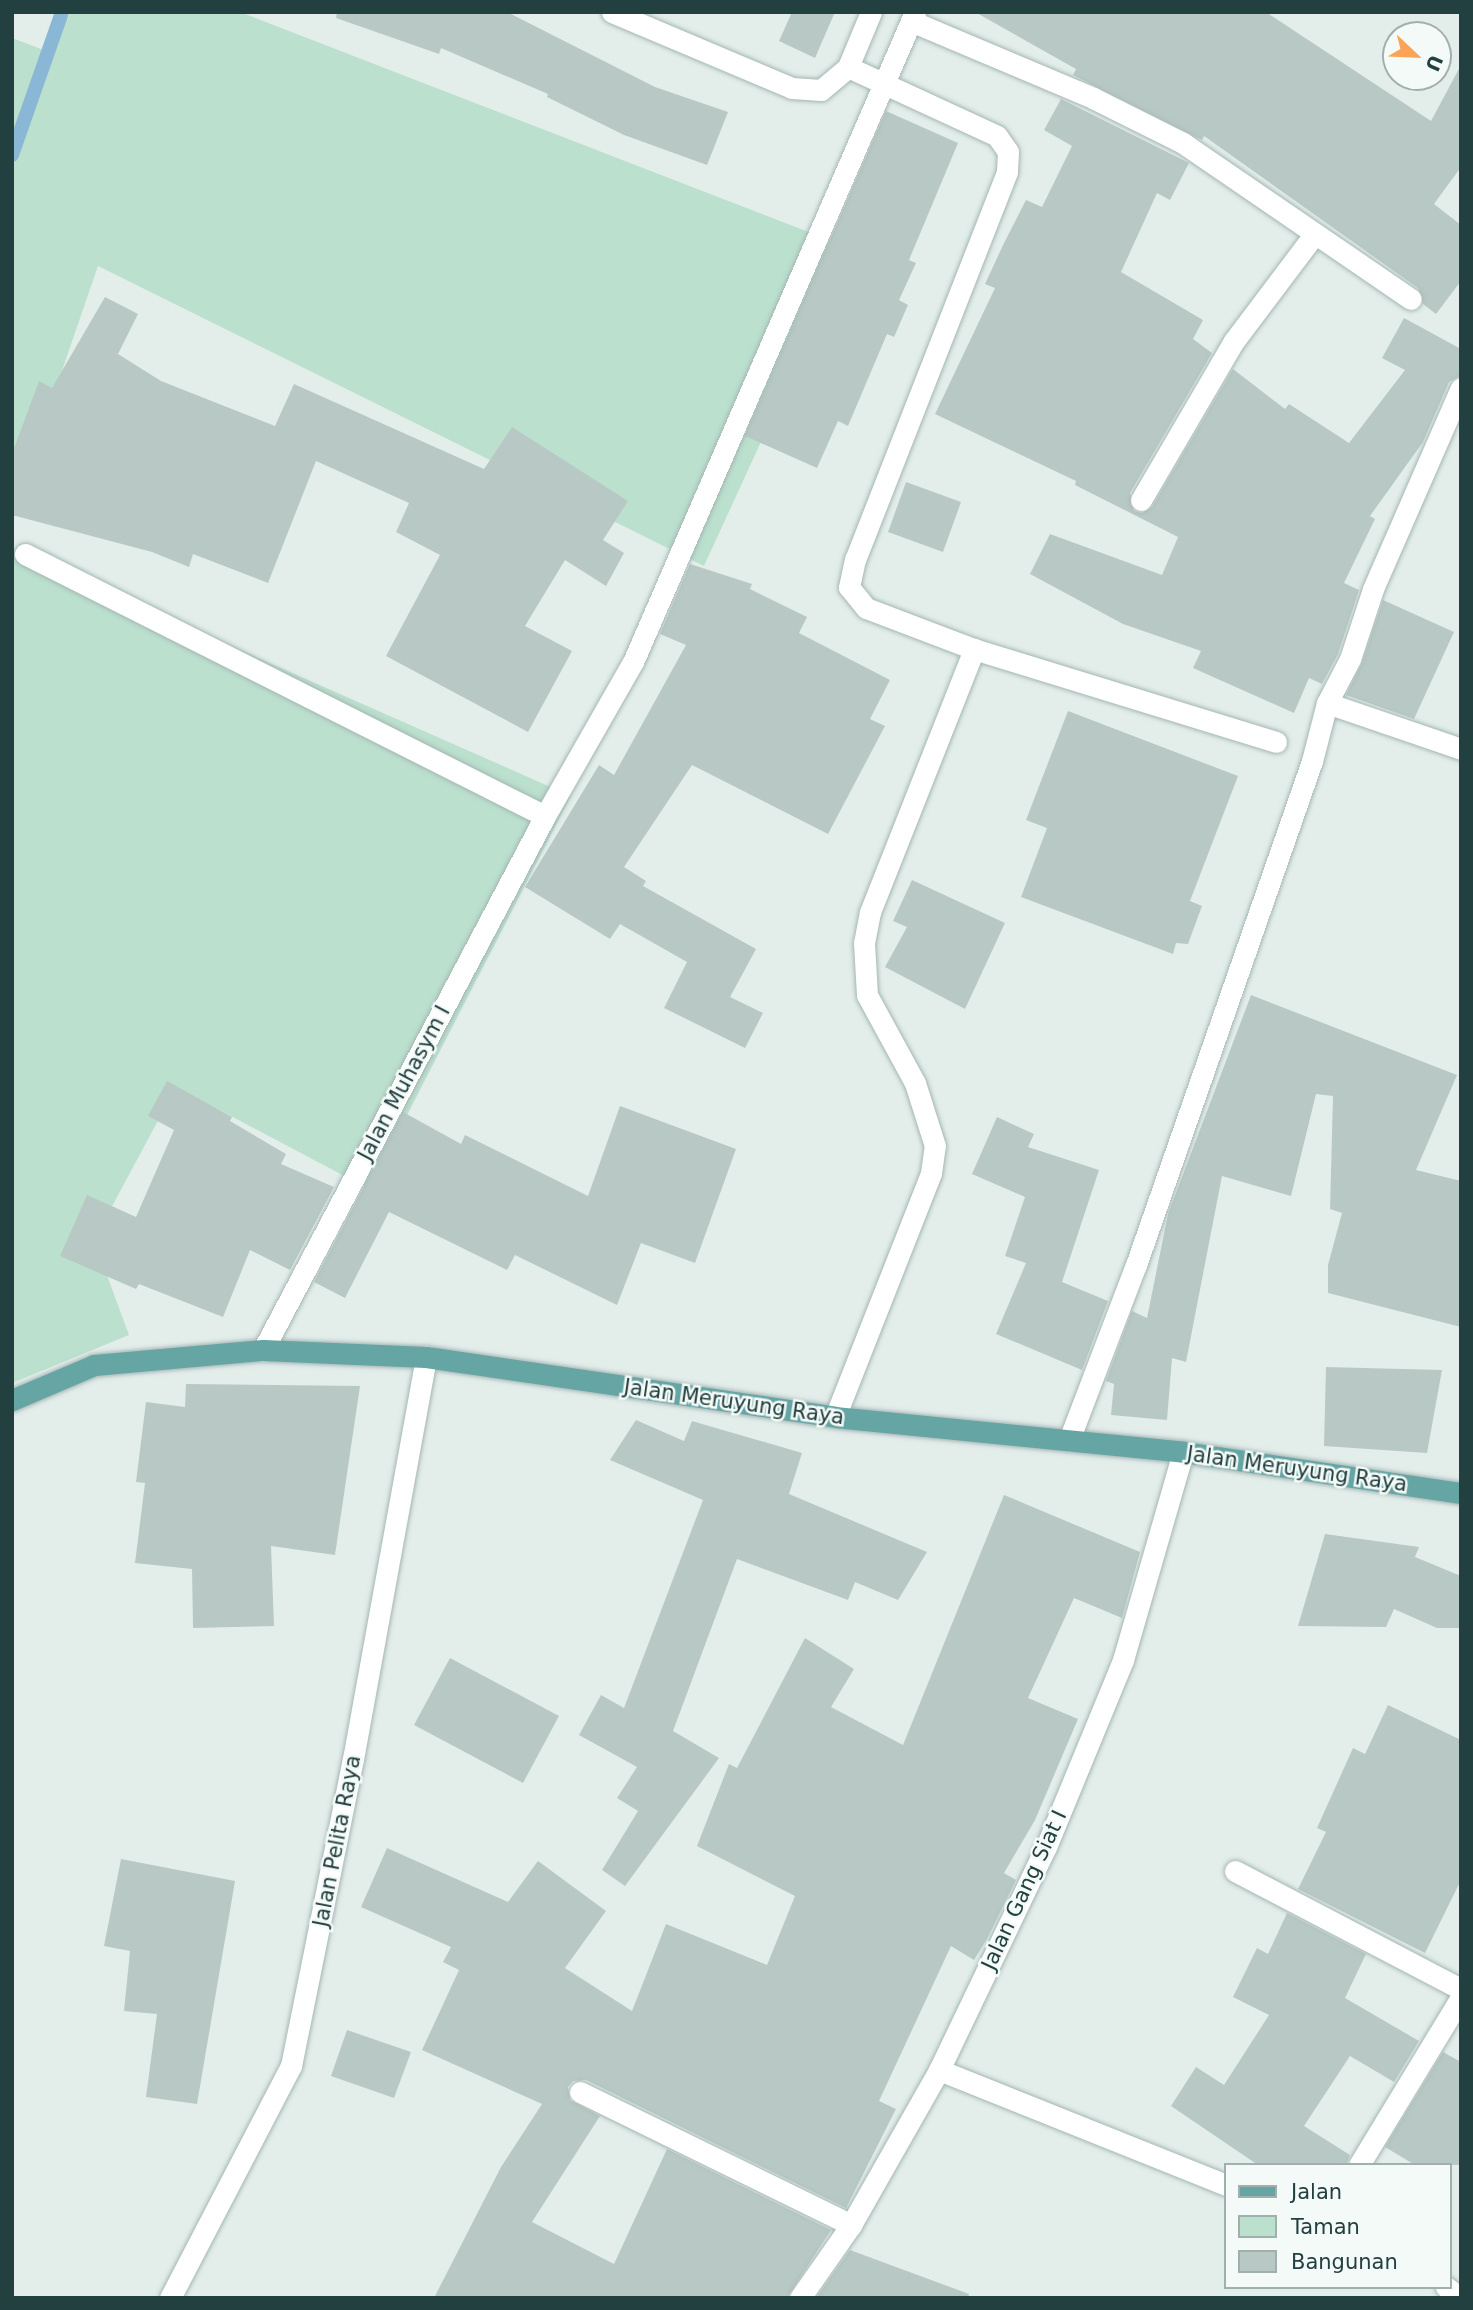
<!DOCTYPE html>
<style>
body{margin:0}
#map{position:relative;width:1473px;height:2310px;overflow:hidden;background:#e3eeeb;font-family:"DejaVu Sans",sans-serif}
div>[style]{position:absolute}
.green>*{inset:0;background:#bbe0ce}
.stream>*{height:14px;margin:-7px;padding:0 7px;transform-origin:7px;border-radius:7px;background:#89b7d5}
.building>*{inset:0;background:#b8c9c5}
.roads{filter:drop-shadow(0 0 2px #a5b6b4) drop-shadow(0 0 2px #a5b6b4)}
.minor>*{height:21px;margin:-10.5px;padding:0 10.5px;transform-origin:10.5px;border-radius:10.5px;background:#fff}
.major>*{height:21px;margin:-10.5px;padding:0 10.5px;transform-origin:10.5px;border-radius:10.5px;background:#65a5a4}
span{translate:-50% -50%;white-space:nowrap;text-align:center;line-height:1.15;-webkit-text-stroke:5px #f4faf8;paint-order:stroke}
.street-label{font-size:21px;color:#22403f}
.frame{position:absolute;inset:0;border:14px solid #22403f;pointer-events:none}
.legend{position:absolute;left:1224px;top:2163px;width:228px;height:126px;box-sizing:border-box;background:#f4faf8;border:2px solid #a0b0ae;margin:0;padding:9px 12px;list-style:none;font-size:21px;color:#22403f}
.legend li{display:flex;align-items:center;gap:14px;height:35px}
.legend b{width:35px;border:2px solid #a0b0ae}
.north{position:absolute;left:1382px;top:21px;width:70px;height:70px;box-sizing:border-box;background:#f4faf8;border:2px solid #a0b0ae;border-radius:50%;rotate:113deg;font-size:19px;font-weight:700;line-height:28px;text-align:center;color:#22403f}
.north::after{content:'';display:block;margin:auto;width:24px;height:32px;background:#f9a456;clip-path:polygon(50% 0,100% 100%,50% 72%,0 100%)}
</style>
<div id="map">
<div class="green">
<i style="clip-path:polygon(71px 12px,240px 12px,850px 248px,704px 566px,98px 266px,12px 516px,12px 38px,49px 52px)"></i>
<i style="clip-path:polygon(12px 549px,571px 796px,369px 1189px,176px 1087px,94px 1240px,129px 1335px,12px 1383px)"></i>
</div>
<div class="stream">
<i style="left:12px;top:155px;width:151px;rotate:-70.7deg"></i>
</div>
<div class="building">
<i style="clip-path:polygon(337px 12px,507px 12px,655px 87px,728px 112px,707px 165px,624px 135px,547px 97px,548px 94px,441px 48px,439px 54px,336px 18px)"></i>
<i style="clip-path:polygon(792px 12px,835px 12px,815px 58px,779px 41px)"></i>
<i style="clip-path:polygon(975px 12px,1266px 12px,1431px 121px,1461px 65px,1461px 167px,1434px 204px,1461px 225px,1461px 281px,1436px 314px,1423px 304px,1418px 288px,1204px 136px,1202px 140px,1073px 75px,1076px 69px)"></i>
<i style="clip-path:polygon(1061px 99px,1189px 163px,1170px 200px,1157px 193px,1121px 272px,1203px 320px,1193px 339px,1212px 353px,1130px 493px,1134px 511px,1142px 513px,1152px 507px,1233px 369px,1285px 409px,1289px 404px,1349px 443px,1405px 370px,1382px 358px,1404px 318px,1461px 349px,1461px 375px,1449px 382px,1423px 442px,1370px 516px,1375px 519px,1344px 583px,1359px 590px,1338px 654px,1322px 684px,1309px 678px,1294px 713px,1193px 668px,1201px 651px,1123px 624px,1030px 574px,1050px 534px,1162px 575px,1178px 537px,1075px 485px,1076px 481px,935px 414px,995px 288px,985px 284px,1004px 243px,1026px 200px,1042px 207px,1072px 146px,1044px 130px)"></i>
<i style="clip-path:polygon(886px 111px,958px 143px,909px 260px,916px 263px,899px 300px,908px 305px,894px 337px,887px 334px,848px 426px,838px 421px,817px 468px,745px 436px)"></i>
<i style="clip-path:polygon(105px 297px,138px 314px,118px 354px,161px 381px,275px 426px,294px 384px,484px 469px,512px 427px,628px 501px,603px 540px,624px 553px,606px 586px,565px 560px,525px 626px,572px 651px,528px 732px,386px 656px,440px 555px,396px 532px,409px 503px,316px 461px,268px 583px,193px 554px,189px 567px,152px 552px,12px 515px,12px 454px,39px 381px,52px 388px)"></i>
<i style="clip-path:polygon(906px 482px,961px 502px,943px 552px,888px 532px)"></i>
<i style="clip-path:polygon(690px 564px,752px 584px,750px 589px,807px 617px,799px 633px,890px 680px,870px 719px,885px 726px,828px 834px,692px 765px,624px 867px,646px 881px,643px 886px,756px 949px,730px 997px,763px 1013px,745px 1048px,664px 1008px,687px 962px,620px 924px,610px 939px,525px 887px,599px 765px,614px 775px,686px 645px,660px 634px)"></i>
<i style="clip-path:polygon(1383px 600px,1454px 632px,1414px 719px,1346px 695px,1362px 663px)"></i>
<i style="clip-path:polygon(1068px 711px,1238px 776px,1190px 901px,1202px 906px,1188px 944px,1176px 943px,1173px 954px,1021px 897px,1047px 828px,1026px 820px)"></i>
<i style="clip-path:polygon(912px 880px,1005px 923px,965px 1009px,885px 967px,907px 927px,893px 921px)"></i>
<i style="clip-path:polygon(1251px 995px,1457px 1075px,1416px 1170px,1461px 1181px,1461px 1327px,1328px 1293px,1328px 1265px,1342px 1213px,1330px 1209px,1333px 1096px,1316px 1094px,1291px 1196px,1222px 1176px,1186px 1362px,1172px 1358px,1167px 1420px,1111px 1415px,1114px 1384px,1106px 1381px,1132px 1311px,1147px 1318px,1168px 1214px)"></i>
<i style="clip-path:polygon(167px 1081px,232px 1117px,230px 1121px,286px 1154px,281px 1164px,334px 1187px,290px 1270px,250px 1250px,223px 1317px,139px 1284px,136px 1289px,60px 1256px,87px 1195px,136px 1217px,174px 1130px,148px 1116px)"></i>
<i style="clip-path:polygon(620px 1106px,736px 1149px,695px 1263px,641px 1243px,617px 1305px,515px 1255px,507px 1270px,389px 1212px,345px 1298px,314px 1282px,403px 1112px,461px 1144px,465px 1135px,588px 1196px)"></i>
<i style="clip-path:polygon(997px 1117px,1034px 1134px,1028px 1147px,1099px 1170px,1062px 1282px,1108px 1301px,1082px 1370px,996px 1334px,1026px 1263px,1005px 1256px,1025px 1197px,972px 1174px)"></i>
<i style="clip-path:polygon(1326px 1367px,1442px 1370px,1427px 1453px,1324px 1446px)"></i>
<i style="clip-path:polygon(186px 1384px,360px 1386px,335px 1555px,271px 1546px,274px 1626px,193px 1628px,192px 1569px,135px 1563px,145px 1483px,136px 1482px,146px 1402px,185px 1407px)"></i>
<i style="clip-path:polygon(636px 1420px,684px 1441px,692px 1421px,802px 1453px,789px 1494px,927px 1552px,898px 1600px,855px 1582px,848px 1600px,737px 1559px,673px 1731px,719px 1758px,625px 1886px,602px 1870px,638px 1811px,617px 1798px,637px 1767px,579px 1735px,601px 1695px,624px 1708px,703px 1500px,610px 1460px)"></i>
<i style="clip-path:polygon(1004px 1495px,1140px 1552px,1122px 1618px,1074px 1598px,1028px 1698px,1078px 1719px,1035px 1820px,1004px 1873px,1016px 1880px,987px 1939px,974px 1960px,951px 1946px,879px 2101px,896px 2109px,846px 2208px,586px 2080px,573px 2081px,568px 2087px,570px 2100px,600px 2116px,532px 2222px,614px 2264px,667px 2149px,831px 2230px,787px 2298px,434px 2298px,501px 2167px,542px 2104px,422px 2050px,459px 1970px,443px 1962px,451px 1947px,361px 1907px,387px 1848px,508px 1902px,538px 1861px,606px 1911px,565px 1968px,632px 2011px,666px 1924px,767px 1965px,795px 1896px,697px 1846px,729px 1764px,737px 1768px,805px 1638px,854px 1669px,831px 1707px,903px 1745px)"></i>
<i style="clip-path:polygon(1325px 1534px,1419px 1547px,1415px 1557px,1461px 1576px,1461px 1628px,1437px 1628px,1394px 1609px,1386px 1627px,1298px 1626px)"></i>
<i style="clip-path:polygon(450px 1658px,559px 1716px,523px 1783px,414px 1725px)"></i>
<i style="clip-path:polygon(1388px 1705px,1461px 1740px,1461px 1880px,1425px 1953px,1298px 1889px,1326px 1832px,1317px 1828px,1353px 1748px,1365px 1754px)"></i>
<i style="clip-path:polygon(121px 1859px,235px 1881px,197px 2104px,146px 2097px,157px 2014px,124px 2011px,130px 1951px,104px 1946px)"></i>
<i style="clip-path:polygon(1287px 1913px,1366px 1954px,1345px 1998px,1419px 2041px,1394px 2082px,1350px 2056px,1304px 2126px,1350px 2155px,1346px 2165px,1258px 2165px,1171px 2106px,1196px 2067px,1224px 2085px,1269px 2015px,1233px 1997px,1257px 1948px,1268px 1954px)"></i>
<i style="clip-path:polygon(347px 2030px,411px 2052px,394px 2098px,331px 2076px)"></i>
<i style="clip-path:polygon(1443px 2052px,1461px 2062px,1461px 2165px,1415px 2165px,1385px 2147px)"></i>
<i style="clip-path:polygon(850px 2250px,969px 2294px,968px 2298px,816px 2298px)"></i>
</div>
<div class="roads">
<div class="minor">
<i style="left:612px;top:12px;width:195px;rotate:22.9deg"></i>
<i style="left:792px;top:88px;width:29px;rotate:4deg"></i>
<i style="left:821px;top:90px;width:35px;rotate:-40deg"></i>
<i style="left:848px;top:67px;width:60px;rotate:-67.3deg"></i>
<i style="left:911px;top:21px;width:198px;rotate:22.9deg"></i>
<i style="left:1093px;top:98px;width:101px;rotate:26.6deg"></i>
<i style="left:1183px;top:143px;width:276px;rotate:34.4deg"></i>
<i style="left:848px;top:67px;width:164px;rotate:24.8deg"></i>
<i style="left:997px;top:136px;width:19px;rotate:55deg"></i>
<i style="left:1008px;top:152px;width:20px;rotate:93deg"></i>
<i style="left:1007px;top:172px;width:416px;rotate:111.4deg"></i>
<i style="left:855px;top:559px;width:29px;rotate:102deg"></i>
<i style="left:849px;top:587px;width:27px;rotate:51deg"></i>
<i style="left:866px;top:608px;width:116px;rotate:20.8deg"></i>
<i style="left:974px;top:649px;width:316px;rotate:17.1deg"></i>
<i style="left:1141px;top:500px;width:184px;rotate:-59.7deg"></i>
<i style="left:1234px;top:341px;width:133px;rotate:-53deg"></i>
<i style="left:25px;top:554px;width:582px;rotate:26.74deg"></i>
<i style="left:545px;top:816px;width:177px;rotate:-60.3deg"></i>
<i style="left:633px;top:662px;width:709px;rotate:-66.55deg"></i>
<i style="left:1327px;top:703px;width:142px;rotate:18.9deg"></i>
<i style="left:263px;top:1350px;width:604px;rotate:-62.16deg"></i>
<i style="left:835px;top:1417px;width:262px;rotate:-68.5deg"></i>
<i style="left:931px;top:1173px;width:27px;rotate:-82deg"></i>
<i style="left:935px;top:1146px;width:66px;rotate:-107.6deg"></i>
<i style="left:915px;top:1083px;width:100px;rotate:-118.6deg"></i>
<i style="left:867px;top:995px;width:52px;rotate:-93.3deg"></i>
<i style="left:864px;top:943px;width:32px;rotate:-79deg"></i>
<i style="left:870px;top:912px;width:283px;rotate:-68.4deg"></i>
<i style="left:1069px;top:1440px;width:187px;rotate:-69.1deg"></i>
<i style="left:1136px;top:1265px;width:534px;rotate:-70.75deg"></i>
<i style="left:1312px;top:761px;width:60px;rotate:-75.5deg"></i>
<i style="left:1327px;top:703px;width:50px;rotate:-62.4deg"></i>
<i style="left:1350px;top:659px;width:74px;rotate:-71.8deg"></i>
<i style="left:1373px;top:589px;width:219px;rotate:-66.4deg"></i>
<i style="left:1235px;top:1871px;width:255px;rotate:27.6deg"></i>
<i style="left:939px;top:2070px;width:309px;rotate:21.8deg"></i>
<i style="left:580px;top:2092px;width:302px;rotate:26.1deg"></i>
<i style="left:1359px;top:2165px;width:197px;rotate:-58.7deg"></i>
<i style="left:1446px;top:2287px;width:18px;rotate:38deg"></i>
<i style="left:170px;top:2298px;width:262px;rotate:-62.5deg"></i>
<i style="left:291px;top:2066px;width:313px;rotate:-78.6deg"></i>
<i style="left:353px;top:1759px;width:409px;rotate:-79.7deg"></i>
<i style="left:800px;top:2298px;width:89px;rotate:-55.1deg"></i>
<i style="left:851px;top:2225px;width:178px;rotate:-60.4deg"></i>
<i style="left:939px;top:2070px;width:247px;rotate:-64.4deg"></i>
<i style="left:1046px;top:1847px;width:202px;rotate:-67.6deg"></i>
<i style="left:1123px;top:1660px;width:216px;rotate:-73.9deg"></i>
</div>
<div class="major">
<i style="left:12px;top:1400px;width:89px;rotate:-23.1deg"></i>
<i style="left:94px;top:1365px;width:170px;rotate:-5.1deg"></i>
<i style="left:263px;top:1350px;width:163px;rotate:2.5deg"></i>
<i style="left:426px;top:1357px;width:413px;rotate:8.3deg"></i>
<i style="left:835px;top:1417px;width:350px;rotate:5.7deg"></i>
<i style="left:1183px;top:1452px;width:281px;rotate:8.4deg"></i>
</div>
</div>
<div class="street-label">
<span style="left:404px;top:1083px;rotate:-62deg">Jalan Muhasym I</span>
<span style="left:734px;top:1402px;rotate:8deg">Jalan Meruyung Raya</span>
<span style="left:1297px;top:1469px;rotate:8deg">Jalan Meruyung Raya</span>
<span style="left:337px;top:1841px;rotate:-79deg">Jalan Pelita Raya</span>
<span style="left:1024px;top:1890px;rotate:-65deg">Jalan Gang Siat I</span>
</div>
<div class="frame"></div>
<ul class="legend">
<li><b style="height:9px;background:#65a5a4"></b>Jalan</li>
<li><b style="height:19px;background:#bbe0ce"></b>Taman</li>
<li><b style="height:19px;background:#b8c9c5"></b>Bangunan</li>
</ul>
<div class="north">U</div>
</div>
